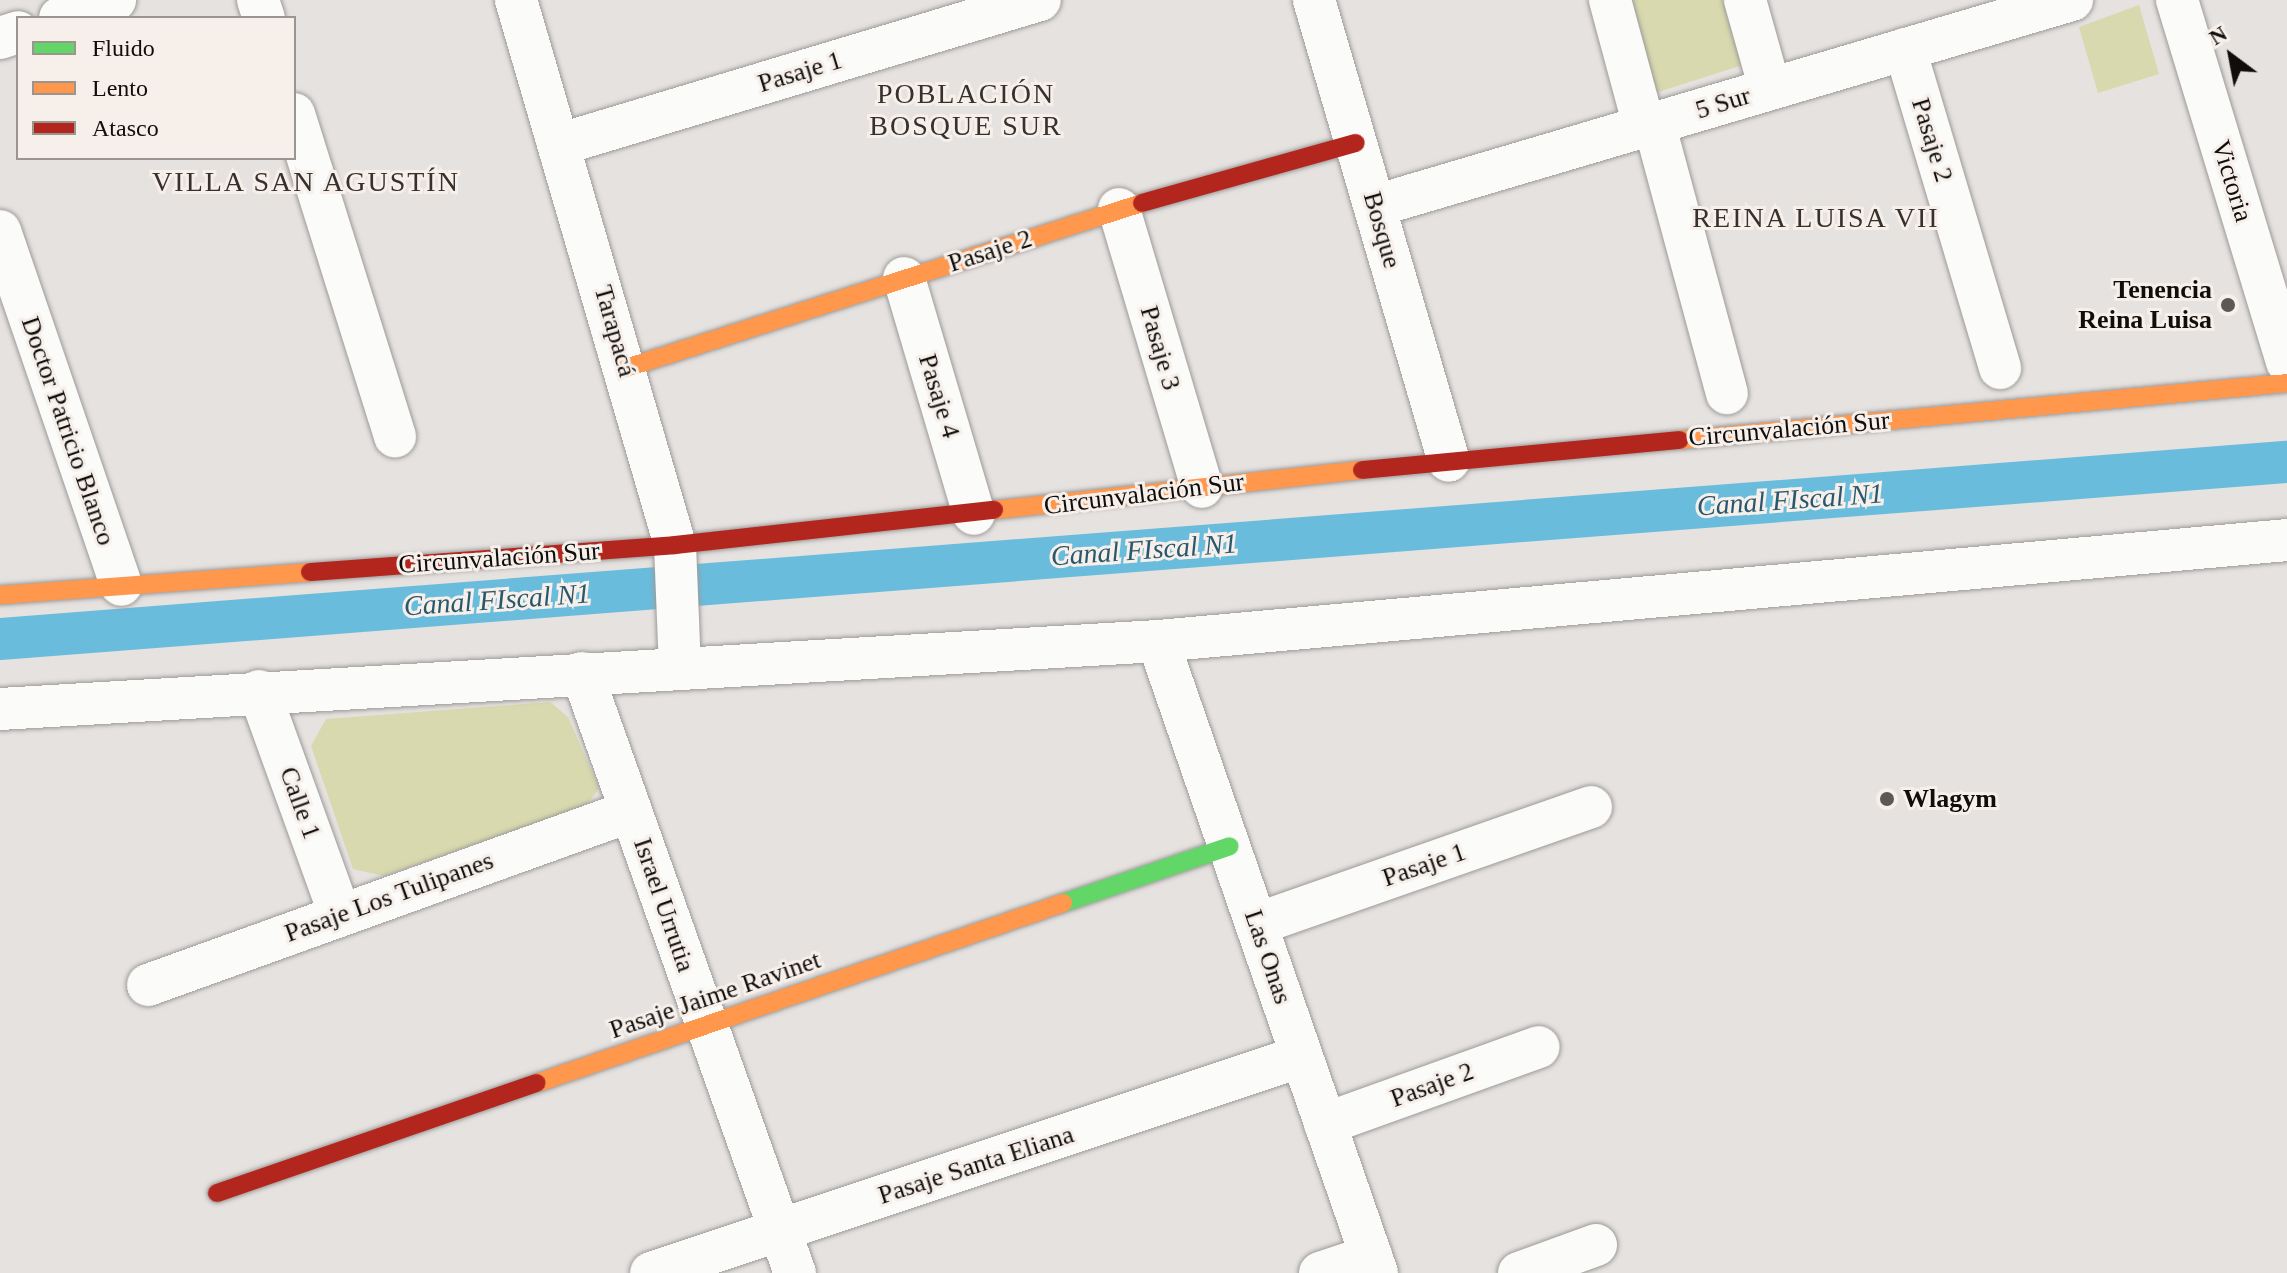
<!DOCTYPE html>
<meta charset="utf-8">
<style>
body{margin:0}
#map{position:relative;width:2287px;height:1273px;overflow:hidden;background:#e5e2e0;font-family:Georgia,serif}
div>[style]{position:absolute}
.green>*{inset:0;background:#d8d9ae}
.canal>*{height:42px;margin:-21px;padding:0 21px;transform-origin:21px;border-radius:21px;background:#6abcdc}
.roads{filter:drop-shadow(0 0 2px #9d9a98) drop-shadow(0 0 2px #9d9a98)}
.street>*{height:42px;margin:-21px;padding:0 21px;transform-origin:21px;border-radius:21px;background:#fbfbfa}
.fast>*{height:18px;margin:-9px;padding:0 9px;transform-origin:9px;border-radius:9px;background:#63d668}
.slow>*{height:18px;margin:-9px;padding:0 9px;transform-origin:9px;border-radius:9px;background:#ff974d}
.jam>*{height:18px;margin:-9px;padding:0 9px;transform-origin:9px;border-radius:9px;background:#b3261e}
.dots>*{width:22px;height:22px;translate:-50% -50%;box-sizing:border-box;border:4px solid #f6efea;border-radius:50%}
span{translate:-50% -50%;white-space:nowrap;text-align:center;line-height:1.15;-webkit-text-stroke:6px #f6efea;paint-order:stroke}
.street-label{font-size:26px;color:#100e0c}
.poi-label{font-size:26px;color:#100e0c;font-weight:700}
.right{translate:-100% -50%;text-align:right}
.left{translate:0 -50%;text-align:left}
.neighbourhood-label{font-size:28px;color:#36312d;letter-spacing:2px}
.water-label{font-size:28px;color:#29586d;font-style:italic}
.legend{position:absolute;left:16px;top:16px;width:280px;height:144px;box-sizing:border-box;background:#f6efea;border:2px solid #9a9591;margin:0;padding:10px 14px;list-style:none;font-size:24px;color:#100e0c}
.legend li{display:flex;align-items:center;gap:16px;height:40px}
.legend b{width:40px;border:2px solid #9a9591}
.north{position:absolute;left:2191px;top:16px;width:80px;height:80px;-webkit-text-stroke:6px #f6efea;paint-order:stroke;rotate:328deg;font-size:22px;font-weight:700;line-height:32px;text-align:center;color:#100e0c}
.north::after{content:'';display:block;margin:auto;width:28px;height:36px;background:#100e0c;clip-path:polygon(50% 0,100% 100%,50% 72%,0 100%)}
</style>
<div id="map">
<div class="green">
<i style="clip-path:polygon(1629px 0,1725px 0,1743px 65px,1655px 93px)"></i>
<i style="clip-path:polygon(2139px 5px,2159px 74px,2098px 93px,2079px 27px)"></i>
<i style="clip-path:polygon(550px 702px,568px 717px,599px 788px,586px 806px,384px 876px,353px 869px,311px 746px,326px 719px)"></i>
</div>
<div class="canal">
<i style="left:0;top:639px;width:2294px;rotate:-4.43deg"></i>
</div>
<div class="roads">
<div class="street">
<i style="left:258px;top:0;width:19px;rotate:72deg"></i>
<i style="left:516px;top:0;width:568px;rotate:73.74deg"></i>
<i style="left:675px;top:545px;width:122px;rotate:87.7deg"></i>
<i style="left:1314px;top:0;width:480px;rotate:73.7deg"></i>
<i style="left:1610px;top:0;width:131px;rotate:74.9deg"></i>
<i style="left:1745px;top:0;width:92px;rotate:74.3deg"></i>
<i style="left:2177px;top:0;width:378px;rotate:73.1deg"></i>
<i style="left:60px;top:18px;width:58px;rotate:-18.1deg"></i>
<i style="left:0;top:38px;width:19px;rotate:-18deg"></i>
<i style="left:1905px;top:49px;width:333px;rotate:73.4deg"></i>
<i style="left:294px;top:114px;width:338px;rotate:72.6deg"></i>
<i style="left:1654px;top:123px;width:280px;rotate:74.9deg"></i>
<i style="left:561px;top:144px;width:500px;rotate:-16.73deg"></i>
<i style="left:1375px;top:206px;width:727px;rotate:-16.47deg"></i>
<i style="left:1119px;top:209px;width:290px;rotate:73.4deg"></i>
<i style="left:0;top:231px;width:374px;rotate:71.1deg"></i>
<i style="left:904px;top:278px;width:246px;rotate:73.5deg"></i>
<i style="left:1158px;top:641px;width:669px;rotate:70.89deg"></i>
<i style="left:582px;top:673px;width:637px;rotate:70.46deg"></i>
<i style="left:259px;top:691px;width:238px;rotate:70.1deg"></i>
<i style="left:0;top:709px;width:1160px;rotate:-3.36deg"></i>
<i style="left:1158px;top:641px;width:1134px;rotate:-5.11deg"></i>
<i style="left:1257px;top:924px;width:354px;rotate:-19.3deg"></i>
<i style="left:148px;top:985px;width:513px;rotate:-19.81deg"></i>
<i style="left:1325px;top:1124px;width:227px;rotate:-19.8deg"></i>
<i style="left:651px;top:1273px;width:686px;rotate:-18.43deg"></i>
<i style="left:1320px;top:1273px;width:54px;rotate:-18.4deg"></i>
<i style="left:1519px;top:1273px;width:82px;rotate:-20deg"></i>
</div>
<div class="fast">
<i style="left:1063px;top:903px;width:176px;rotate:-18.8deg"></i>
</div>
<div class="slow">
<i style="left:626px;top:368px;width:542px;rotate:-17.73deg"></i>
<i style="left:1680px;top:440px;width:610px;rotate:-5.36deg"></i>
<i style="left:994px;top:510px;width:370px;rotate:-6.2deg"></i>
<i style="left:0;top:595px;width:311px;rotate:-4.2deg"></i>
<i style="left:537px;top:1083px;width:556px;rotate:-18.89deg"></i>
</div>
<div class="jam">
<i style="left:1142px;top:203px;width:222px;rotate:-15.7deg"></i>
<i style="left:1362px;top:470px;width:319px;rotate:-5.4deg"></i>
<i style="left:310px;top:572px;width:366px;rotate:-4.2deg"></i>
<i style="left:675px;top:545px;width:321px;rotate:-6.3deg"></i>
<i style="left:217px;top:1193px;width:338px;rotate:-19deg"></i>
</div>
</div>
<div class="dots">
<i style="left:2228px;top:305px;background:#5b5856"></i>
<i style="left:1887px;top:799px;background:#5b5856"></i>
</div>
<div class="street-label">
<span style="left:800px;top:72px;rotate:-17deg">Pasaje 1</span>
<span style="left:1723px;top:103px;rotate:-17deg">5 Sur</span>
<span style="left:1932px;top:140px;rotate:73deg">Pasaje 2</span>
<span style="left:2232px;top:181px;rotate:73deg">Victoria</span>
<span style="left:1382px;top:230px;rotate:74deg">Bosque</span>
<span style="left:990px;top:251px;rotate:-18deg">Pasaje 2</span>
<span style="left:615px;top:331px;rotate:74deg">Tarapacá</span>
<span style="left:1160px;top:348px;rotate:74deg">Pasaje 3</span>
<span style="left:939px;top:396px;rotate:73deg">Pasaje 4</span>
<span style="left:1789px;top:429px;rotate:-5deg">Circunvalación Sur</span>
<span style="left:68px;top:431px;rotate:71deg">Doctor Patricio Blanco</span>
<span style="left:1144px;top:494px;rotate:-7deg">Circunvalación Sur</span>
<span style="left:499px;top:558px;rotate:-4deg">Circunvalación Sur</span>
<span style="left:300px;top:803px;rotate:70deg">Calle 1</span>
<span style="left:1424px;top:865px;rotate:-19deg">Pasaje 1</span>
<span style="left:389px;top:897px;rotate:-20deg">Pasaje Los Tulipanes</span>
<span style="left:664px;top:905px;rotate:71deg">Israel Urrutia</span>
<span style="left:1268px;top:957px;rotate:71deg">Las Onas</span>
<span style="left:715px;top:995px;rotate:-19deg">Pasaje Jaime Ravinet</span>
<span style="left:1432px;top:1085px;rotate:-20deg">Pasaje 2</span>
<span style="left:976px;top:1165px;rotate:-18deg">Pasaje Santa Eliana</span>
</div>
<div class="poi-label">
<span class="right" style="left:2212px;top:305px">Tenencia<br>Reina Luisa</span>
<span class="left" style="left:1903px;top:799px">Wlagym</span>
</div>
<div class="neighbourhood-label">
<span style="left:966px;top:110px">POBLACIÓN<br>BOSQUE SUR</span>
<span style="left:306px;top:182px">VILLA SAN AGUSTÍN</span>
<span style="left:1816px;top:218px">REINA LUISA VII</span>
</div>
<div class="water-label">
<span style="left:1790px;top:500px;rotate:-4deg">Canal FIscal N1</span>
<span style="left:1144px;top:550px;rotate:-4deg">Canal FIscal N1</span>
<span style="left:497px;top:600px;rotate:-4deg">Canal FIscal N1</span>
</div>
<ul class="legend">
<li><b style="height:10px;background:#63d668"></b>Fluido</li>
<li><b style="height:10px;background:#ff974d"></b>Lento</li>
<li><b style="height:10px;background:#b3261e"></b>Atasco</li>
</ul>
<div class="north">N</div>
</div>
